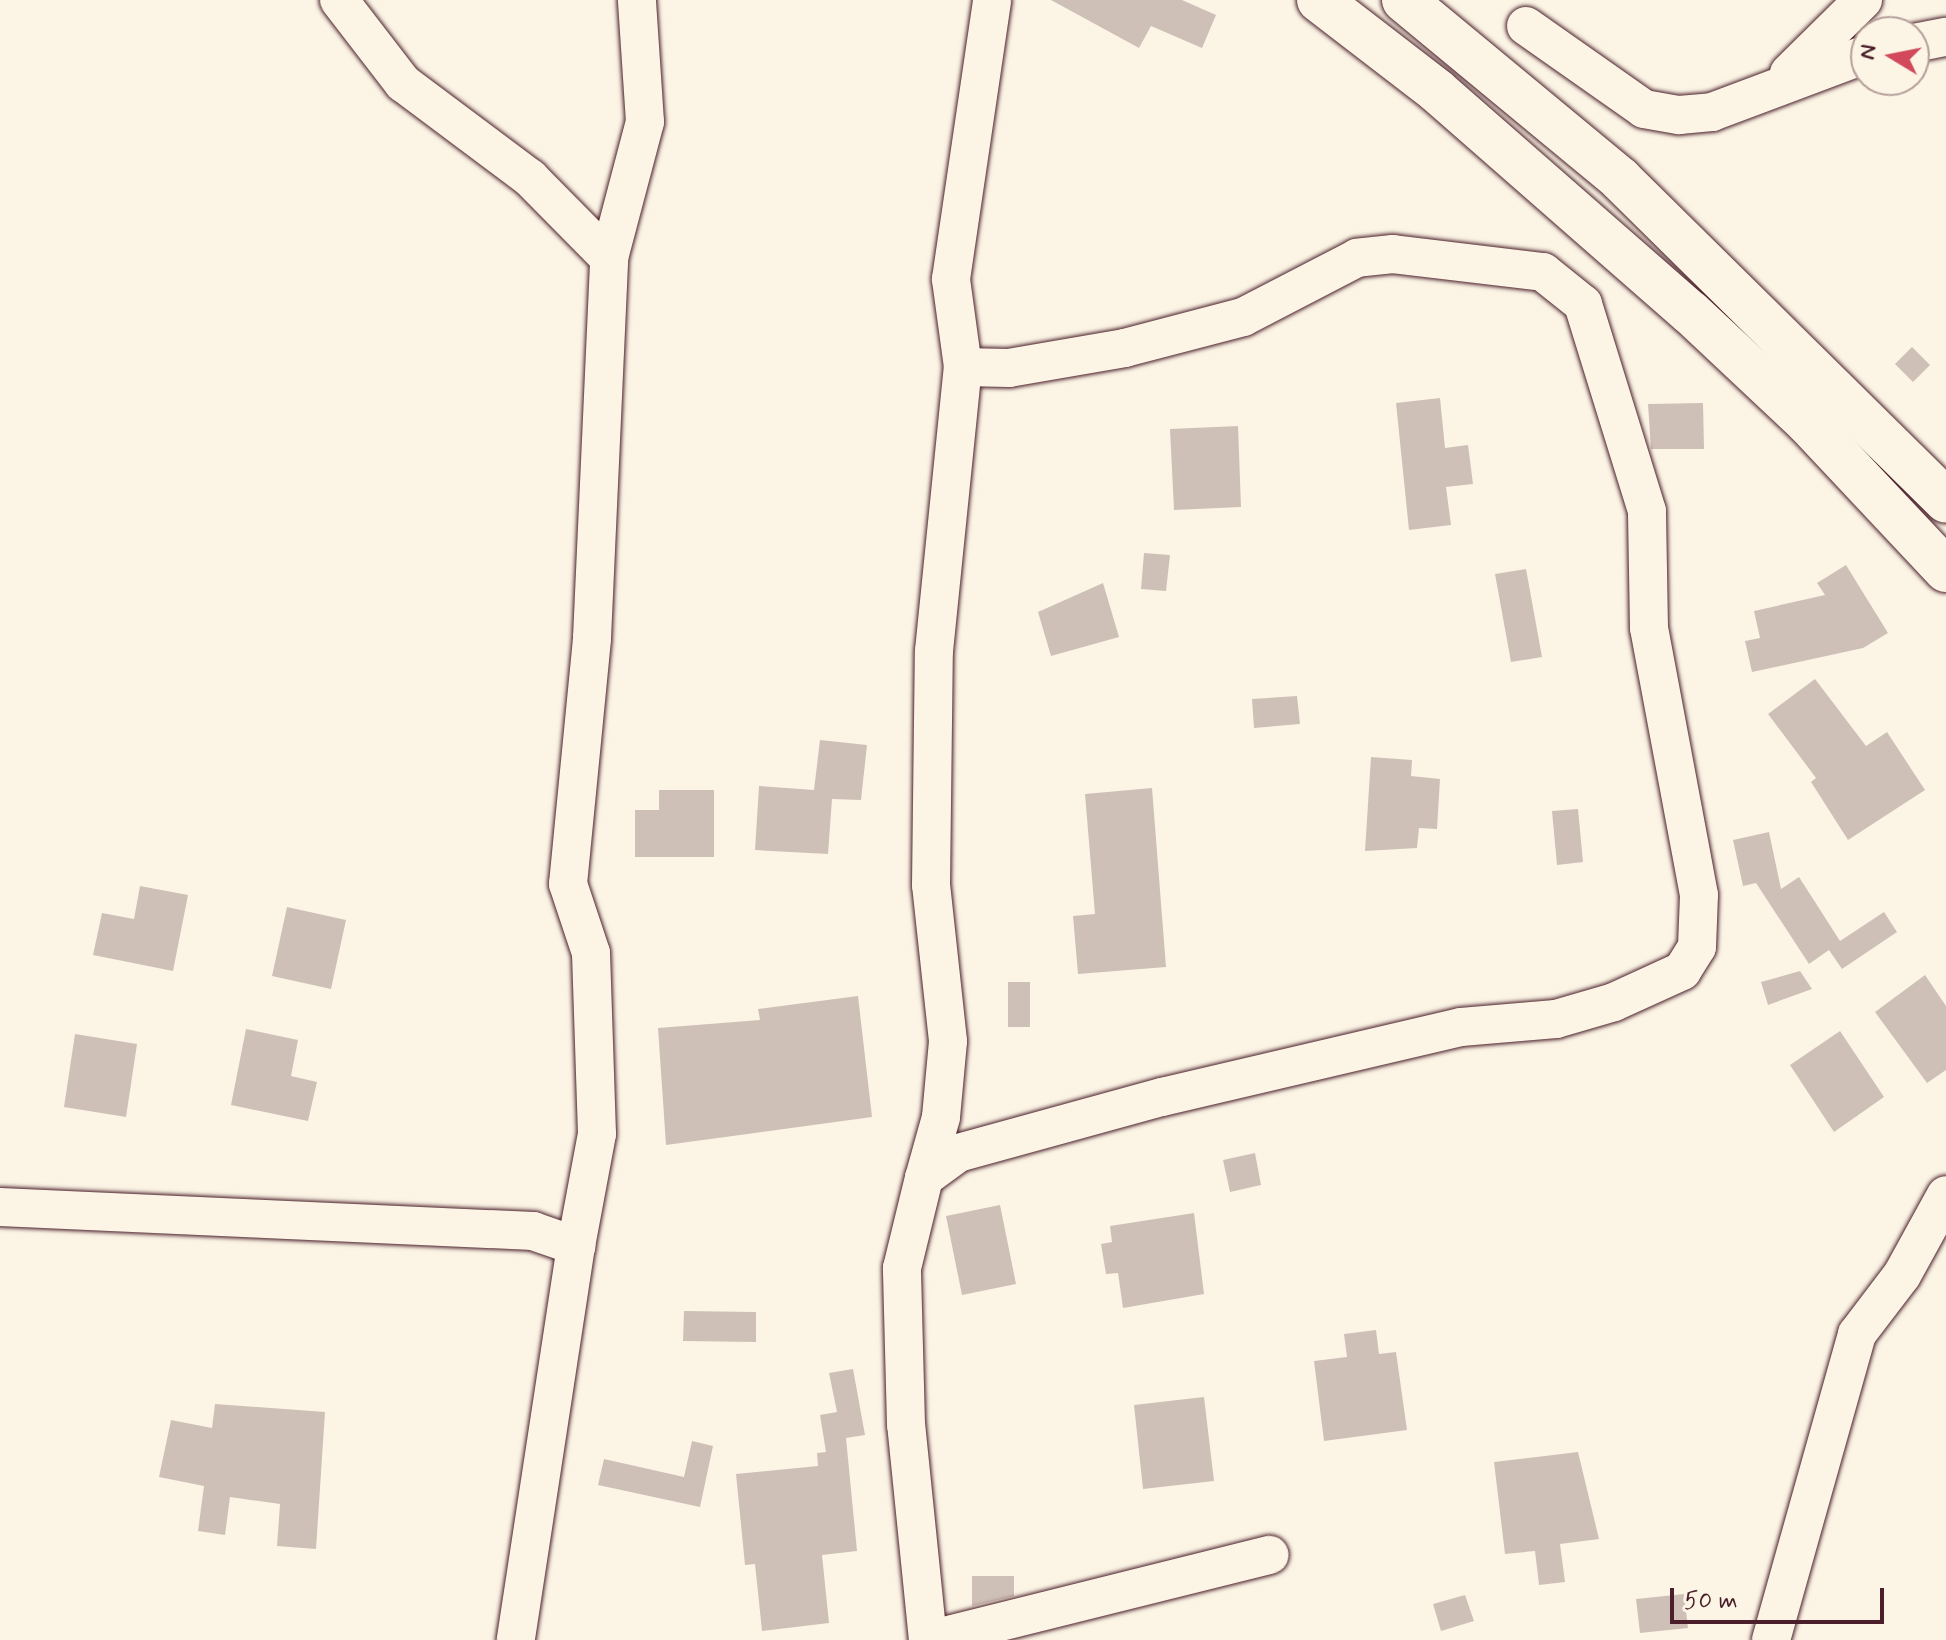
<!DOCTYPE html>
<style>
body{margin:0}
#map{position:relative;width:1946px;height:1640px;overflow:hidden;background:#fcf5e5;font-family:Mynerve,sans-serif}
div>[style]{position:absolute}
.building>*{inset:0;background:#cfc0b7}
.roads{filter:drop-shadow(0 0 2px #4a1f2b) drop-shadow(0 0 2px #4a1f2b)}
.minor>*{height:38px;margin:-19px;padding:0 19px;transform-origin:19px;border-radius:19px;background:#fcf5e5}
.major>*{height:44px;margin:-22px;padding:0 22px;transform-origin:22px;border-radius:22px;background:#fcf5e5}
span{translate:-50% -50%;white-space:nowrap;text-align:center;line-height:1.15;-webkit-text-stroke:7px #fcf5e5;paint-order:stroke}
.north{position:absolute;left:1850px;top:16px;width:80px;height:80px;box-sizing:border-box;background:#fcf5e5;border:2px solid #b59f9b;border-radius:50%;rotate:280deg;font-size:22px;font-weight:700;line-height:32px;text-align:center;color:#4a1f2b}
.north::after{content:'';display:block;margin:auto;width:28px;height:36px;background:#d1495b;clip-path:polygon(50% 0,100% 100%,50% 72%,0 100%)}
.scale{position:absolute;left:1670px;top:1588px;width:214px;height:36px;box-sizing:border-box;border:4px solid #4a1f2b;border-top:0;padding-left:10px;font-size:24px;line-height:28px;white-space:nowrap;color:#4a1f2b;-webkit-text-stroke:6px #fcf5e5;paint-order:stroke}
</style>
<div id="map">
<div class="building">
<i style="clip-path:polygon(1051px 0,1182px 0,1216px 15px,1202px 48px,1151px 26px,1139px 48px)"></i>
<i style="clip-path:polygon(1912px 347px,1930px 365px,1913px 382px,1895px 364px)"></i>
<i style="clip-path:polygon(1440px 398px,1445px 448px,1468px 445px,1473px 484px,1446px 487px,1451px 525px,1409px 530px,1396px 403px)"></i>
<i style="clip-path:polygon(1703px 403px,1704px 449px,1651px 449px,1648px 404px)"></i>
<i style="clip-path:polygon(1238px 426px,1241px 507px,1174px 510px,1170px 429px)"></i>
<i style="clip-path:polygon(1144px 553px,1170px 555px,1166px 591px,1141px 589px)"></i>
<i style="clip-path:polygon(1846px 565px,1888px 633px,1863px 648px,1752px 672px,1745px 641px,1760px 638px,1754px 611px,1825px 595px,1817px 583px)"></i>
<i style="clip-path:polygon(1526px 569px,1542px 657px,1511px 662px,1495px 574px)"></i>
<i style="clip-path:polygon(1103px 583px,1119px 637px,1051px 656px,1038px 612px)"></i>
<i style="clip-path:polygon(1815px 679px,1866px 746px,1887px 732px,1925px 790px,1848px 840px,1811px 782px,1816px 778px,1768px 714px)"></i>
<i style="clip-path:polygon(1297px 696px,1300px 724px,1254px 728px,1252px 699px)"></i>
<i style="clip-path:polygon(820px 740px,867px 745px,861px 800px,832px 799px,828px 854px,755px 850px,759px 786px,814px 790px)"></i>
<i style="clip-path:polygon(1371px 757px,1412px 760px,1411px 776px,1440px 779px,1437px 829px,1419px 828px,1417px 848px,1365px 851px)"></i>
<i style="clip-path:polygon(1152px 788px,1166px 967px,1078px 974px,1073px 916px,1095px 914px,1085px 794px)"></i>
<i style="clip-path:polygon(659px 790px,714px 790px,714px 857px,635px 857px,635px 810px,659px 810px)"></i>
<i style="clip-path:polygon(1578px 809px,1583px 862px,1557px 865px,1552px 811px)"></i>
<i style="clip-path:polygon(1769px 832px,1781px 889px,1799px 877px,1840px 941px,1884px 912px,1897px 932px,1842px 969px,1829px 950px,1809px 964px,1756px 883px,1743px 886px,1733px 840px)"></i>
<i style="clip-path:polygon(140px 886px,188px 895px,173px 971px,93px 955px,102px 913px,134px 919px)"></i>
<i style="clip-path:polygon(287px 907px,346px 920px,331px 989px,272px 976px)"></i>
<i style="clip-path:polygon(1800px 971px,1812px 989px,1768px 1005px,1761px 982px)"></i>
<i style="clip-path:polygon(1925px 975px,1946px 1006px,1946px 1070px,1927px 1083px,1875px 1012px)"></i>
<i style="clip-path:polygon(1008px 982px,1030px 982px,1030px 1027px,1008px 1027px)"></i>
<i style="clip-path:polygon(858px 996px,872px 1117px,666px 1145px,658px 1028px,760px 1020px,758px 1009px)"></i>
<i style="clip-path:polygon(246px 1029px,298px 1040px,291px 1076px,317px 1082px,308px 1121px,231px 1105px)"></i>
<i style="clip-path:polygon(1840px 1031px,1884px 1097px,1834px 1132px,1790px 1065px)"></i>
<i style="clip-path:polygon(75px 1034px,137px 1044px,126px 1117px,64px 1107px)"></i>
<i style="clip-path:polygon(1255px 1153px,1261px 1185px,1230px 1192px,1223px 1160px)"></i>
<i style="clip-path:polygon(1000px 1205px,1016px 1284px,962px 1295px,946px 1216px)"></i>
<i style="clip-path:polygon(1194px 1213px,1204px 1294px,1123px 1308px,1118px 1273px,1106px 1274px,1101px 1244px,1112px 1242px,1110px 1226px)"></i>
<i style="clip-path:polygon(684px 1311px,756px 1312px,756px 1342px,683px 1341px)"></i>
<i style="clip-path:polygon(1376px 1330px,1379px 1354px,1396px 1352px,1407px 1430px,1324px 1441px,1314px 1361px,1347px 1357px,1344px 1334px)"></i>
<i style="clip-path:polygon(853px 1369px,865px 1435px,846px 1438px,857px 1551px,822px 1555px,829px 1623px,762px 1631px,755px 1564px,745px 1565px,736px 1474px,818px 1466px,817px 1453px,826px 1452px,820px 1415px,837px 1412px,829px 1373px)"></i>
<i style="clip-path:polygon(1204px 1397px,1214px 1481px,1143px 1489px,1134px 1405px)"></i>
<i style="clip-path:polygon(215px 1404px,325px 1412px,316px 1549px,277px 1546px,280px 1504px,230px 1497px,225px 1535px,198px 1531px,204px 1486px,159px 1477px,171px 1420px,212px 1428px)"></i>
<i style="clip-path:polygon(692px 1441px,713px 1446px,700px 1507px,598px 1485px,604px 1459px,684px 1477px)"></i>
<i style="clip-path:polygon(1578px 1452px,1599px 1539px,1560px 1544px,1565px 1582px,1539px 1585px,1535px 1551px,1505px 1554px,1494px 1462px)"></i>
<i style="clip-path:polygon(972px 1576px,1014px 1576px,1014px 1596px,972px 1606px)"></i>
<i style="clip-path:polygon(1684px 1594px,1688px 1628px,1640px 1633px,1636px 1599px)"></i>
<i style="clip-path:polygon(1465px 1595px,1474px 1621px,1441px 1631px,1433px 1604px)"></i>
</div>
<div class="roads">
<div class="minor">
<i style="left:339px;top:0;width:105px;rotate:52.4deg"></i>
<i style="left:403px;top:83px;width:159px;rotate:36.8deg"></i>
<i style="left:530px;top:178px;width:112px;rotate:45.4deg"></i>
<i style="left:1526px;top:26px;width:144px;rotate:35.1deg"></i>
<i style="left:1644px;top:109px;width:36px;rotate:10deg"></i>
<i style="left:1679px;top:115px;width:33px;rotate:-5deg"></i>
<i style="left:1712px;top:112px;width:165px;rotate:-20.6deg"></i>
<i style="left:1914px;top:43px;width:33px;rotate:-11deg"></i>
<i style="left:1789px;top:73px;width:104px;rotate:-44.6deg"></i>
<i style="left:924px;top:1178px;width:63px;rotate:-74.4deg"></i>
<i style="left:941px;top:1117px;width:76px;rotate:-84.7deg"></i>
<i style="left:948px;top:1041px;width:157px;rotate:-96.2deg"></i>
<i style="left:931px;top:885px;width:234px;rotate:-89.3deg"></i>
<i style="left:934px;top:651px;width:285px;rotate:-84.2deg"></i>
<i style="left:963px;top:367px;width:89px;rotate:-97.8deg"></i>
<i style="left:951px;top:279px;width:282px;rotate:-81.6deg"></i>
<i style="left:0;top:1207px;width:534px;rotate:2.58deg"></i>
<i style="left:533px;top:1231px;width:46px;rotate:19.2deg"></i>
<i style="left:576px;top:1246px;width:399px;rotate:98.7deg"></i>
<i style="left:576px;top:1246px;width:114px;rotate:-79.4deg"></i>
<i style="left:597px;top:1134px;width:181px;rotate:-91.9deg"></i>
<i style="left:591px;top:953px;width:73px;rotate:-108.4deg"></i>
<i style="left:568px;top:884px;width:247px;rotate:-84.4deg"></i>
<i style="left:592px;top:638px;width:380px;rotate:-87.4deg"></i>
<i style="left:609px;top:258px;width:141px;rotate:-75.2deg"></i>
<i style="left:645px;top:122px;width:122px;rotate:-93.8deg"></i>
<i style="left:928px;top:1640px;width:216px;rotate:-95.8deg"></i>
<i style="left:906px;top:1425px;width:157px;rotate:-91.5deg"></i>
<i style="left:902px;top:1268px;width:93px;rotate:-76.3deg"></i>
<i style="left:924px;top:1178px;width:42px;rotate:-36.3deg"></i>
<i style="left:958px;top:1153px;width:212px;rotate:-15.4deg"></i>
<i style="left:1162px;top:1097px;width:307px;rotate:-13.2deg"></i>
<i style="left:1461px;top:1027px;width:95px;rotate:-4.8deg"></i>
<i style="left:1556px;top:1019px;width:60px;rotate:-16.3deg"></i>
<i style="left:1614px;top:1002px;width:75px;rotate:-24.5deg"></i>
<i style="left:1682px;top:971px;width:28px;rotate:-58deg"></i>
<i style="left:1697px;top:947px;width:52px;rotate:-87.8deg"></i>
<i style="left:1699px;top:895px;width:272px;rotate:-100.6deg"></i>
<i style="left:1649px;top:628px;width:117px;rotate:-91deg"></i>
<i style="left:1647px;top:511px;width:217px;rotate:-107.2deg"></i>
<i style="left:1583px;top:304px;width:51px;rotate:-141.3deg"></i>
<i style="left:1543px;top:272px;width:151px;rotate:-173.2deg"></i>
<i style="left:1393px;top:254px;width:36px;rotate:174deg"></i>
<i style="left:1357px;top:258px;width:128px;rotate:152.6deg"></i>
<i style="left:1243px;top:317px;width:122px;rotate:165.3deg"></i>
<i style="left:1125px;top:348px;width:118px;rotate:170.2deg"></i>
<i style="left:1009px;top:368px;width:46px;rotate:-178.8deg"></i>
<i style="left:928px;top:1640px;width:352px;rotate:-14deg"></i>
<i style="left:1771px;top:1640px;width:318px;rotate:-74.3deg"></i>
<i style="left:1857px;top:1334px;width:74px;rotate:-52.7deg"></i>
<i style="left:1902px;top:1275px;width:91px;rotate:-61.2deg"></i>
</div>
<div class="major">
<i style="left:1319px;top:0;width:149px;rotate:37.6deg"></i>
<i style="left:1437px;top:91px;width:337px;rotate:41.2deg"></i>
<i style="left:1691px;top:313px;width:159px;rotate:43.2deg"></i>
<i style="left:1807px;top:422px;width:203px;rotate:46.8deg"></i>
<i style="left:1404px;top:0;width:281px;rotate:39.6deg"></i>
<i style="left:1620px;top:179px;width:458px;rotate:44.6deg"></i>
</div>
</div>
<div class="north">N</div>
<div class="scale">50 m</div>
</div>
